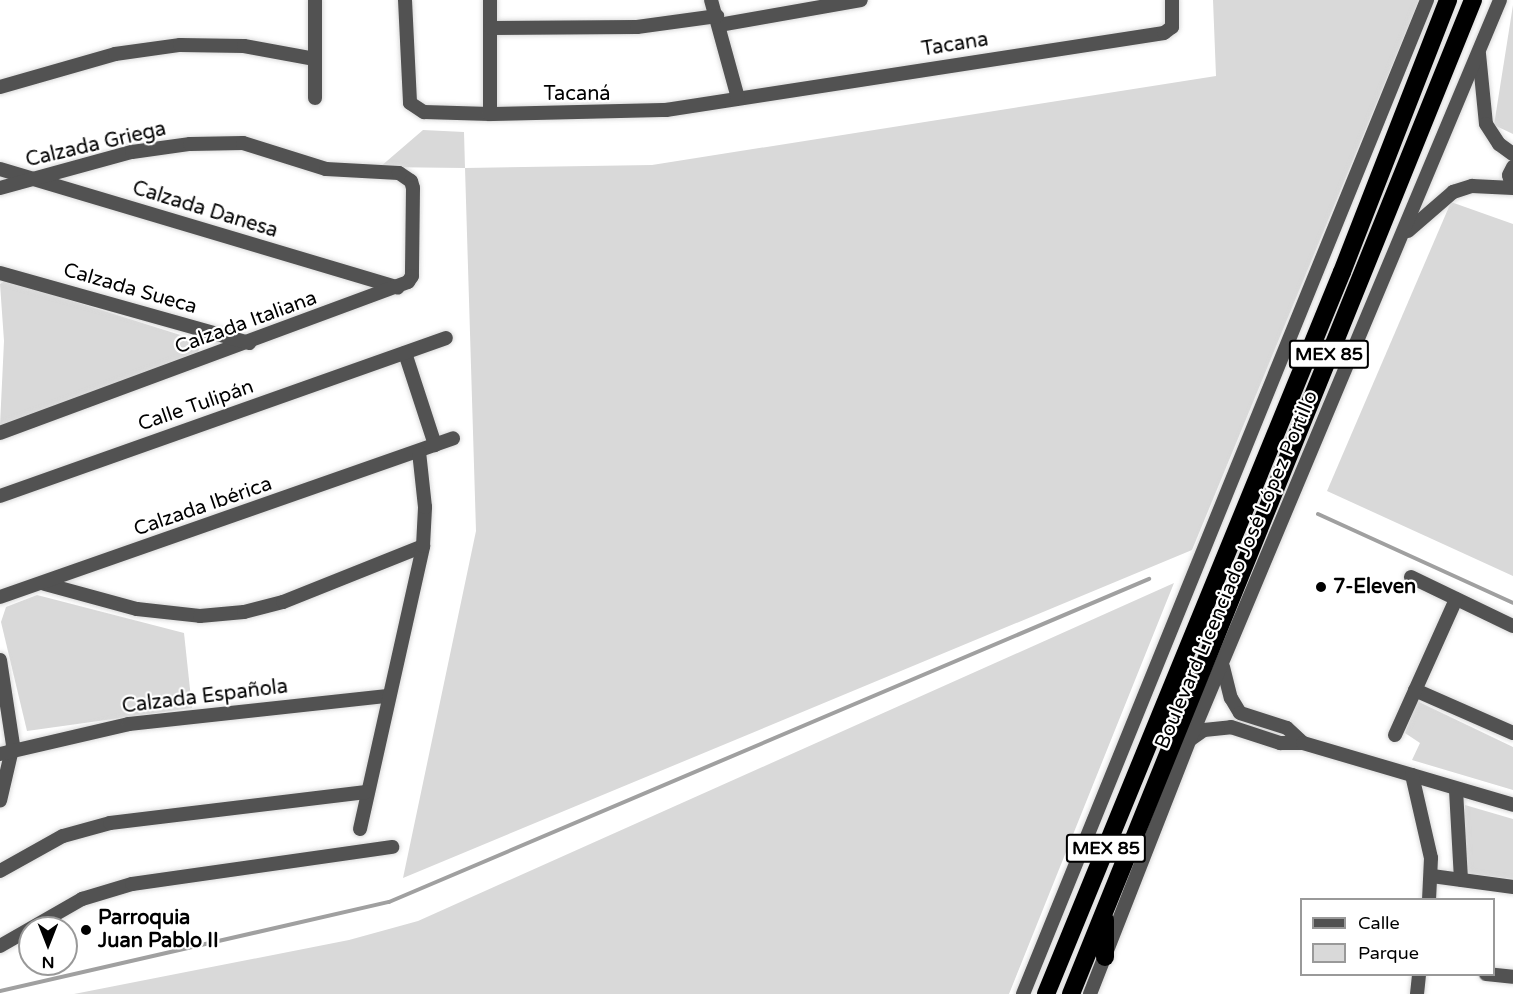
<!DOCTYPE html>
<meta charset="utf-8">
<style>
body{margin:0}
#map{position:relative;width:1513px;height:994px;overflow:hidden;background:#fff;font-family:"Varela Round",sans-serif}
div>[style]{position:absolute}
.green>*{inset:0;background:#d9d9d9}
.stream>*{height:4px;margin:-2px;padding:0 2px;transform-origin:2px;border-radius:2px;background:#a0a0a0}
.roads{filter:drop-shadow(0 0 2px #dbdbdb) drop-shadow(0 0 2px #dbdbdb)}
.minor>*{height:14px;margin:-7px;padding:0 7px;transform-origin:7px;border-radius:7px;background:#525252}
.highway>*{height:18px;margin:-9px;padding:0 9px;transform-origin:9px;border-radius:9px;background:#000}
.dots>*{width:16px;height:16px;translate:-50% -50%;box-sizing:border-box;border:3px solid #fff;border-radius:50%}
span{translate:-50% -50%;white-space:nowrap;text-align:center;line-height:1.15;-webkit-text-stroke:4.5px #fff;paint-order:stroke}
.shield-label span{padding:2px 4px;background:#fff;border:2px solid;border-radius:4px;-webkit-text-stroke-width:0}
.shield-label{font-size:18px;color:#000;font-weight:700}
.street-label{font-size:20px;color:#000}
.poi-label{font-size:20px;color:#000;font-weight:700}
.left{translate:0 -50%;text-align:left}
.legend{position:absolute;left:1300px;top:898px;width:195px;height:78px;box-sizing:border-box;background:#fff;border:2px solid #999;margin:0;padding:8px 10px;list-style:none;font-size:18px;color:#000}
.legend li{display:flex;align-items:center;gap:12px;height:30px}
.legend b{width:30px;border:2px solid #999}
.north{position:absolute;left:18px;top:916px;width:60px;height:60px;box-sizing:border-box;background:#fff;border:2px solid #999;border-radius:50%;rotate:180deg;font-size:16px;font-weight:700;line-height:24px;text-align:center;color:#000}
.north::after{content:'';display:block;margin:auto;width:21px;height:27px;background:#000;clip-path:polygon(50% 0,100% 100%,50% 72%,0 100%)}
</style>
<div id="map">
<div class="green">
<i style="clip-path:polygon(1213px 0,1419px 0,1192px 550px,403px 878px,476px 531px,465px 168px,380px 167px,423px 130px,464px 132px,465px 168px,652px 165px,1216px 76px)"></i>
<i style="clip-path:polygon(1513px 5px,1513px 134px,1494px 125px)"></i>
<i style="clip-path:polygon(1451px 202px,1513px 224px,1513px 576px,1327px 491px)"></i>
<i style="clip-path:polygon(6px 280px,193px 339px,200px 347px,197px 355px,4px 427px,0 425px,4px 341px,0 284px)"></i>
<i style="clip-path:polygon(1174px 583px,1009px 994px,74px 994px,349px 940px,418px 921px)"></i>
<i style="clip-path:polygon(37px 595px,184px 633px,192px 708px,27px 731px,1px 622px,6px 607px)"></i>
<i style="clip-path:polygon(1417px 701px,1513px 747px,1513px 790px,1412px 760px,1420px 743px,1405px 733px)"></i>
<i style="clip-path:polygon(1465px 805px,1513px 819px,1513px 879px,1464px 873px)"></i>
</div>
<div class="stream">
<i style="left:1318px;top:514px;width:214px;rotate:24.5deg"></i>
<i style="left:0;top:991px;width:399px;rotate:-12.9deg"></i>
<i style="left:389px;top:902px;width:826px;rotate:-23.03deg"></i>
</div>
<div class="roads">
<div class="minor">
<i style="left:405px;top:0;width:103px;rotate:87.2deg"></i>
<i style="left:410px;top:103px;width:17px;rotate:33deg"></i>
<i style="left:424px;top:112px;width:66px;rotate:1.7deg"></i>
<i style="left:490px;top:114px;width:176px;rotate:-1.3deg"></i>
<i style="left:666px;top:110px;width:504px;rotate:-8.79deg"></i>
<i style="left:1164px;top:33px;width:10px;rotate:-37deg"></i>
<i style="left:1172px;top:27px;width:27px;rotate:-90deg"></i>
<i style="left:490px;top:0;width:114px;rotate:90deg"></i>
<i style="left:711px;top:0;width:102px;rotate:74.6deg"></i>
<i style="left:719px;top:25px;width:144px;rotate:-10deg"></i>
<i style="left:491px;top:28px;width:146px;rotate:-0.4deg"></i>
<i style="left:637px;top:27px;width:81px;rotate:-7.8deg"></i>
<i style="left:1479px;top:54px;width:70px;rotate:84.3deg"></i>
<i style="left:1486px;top:124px;width:24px;rotate:57deg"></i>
<i style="left:1499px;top:144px;width:17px;rotate:36deg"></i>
<i style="left:0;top:87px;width:120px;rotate:-16deg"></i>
<i style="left:115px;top:54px;width:66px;rotate:-7.9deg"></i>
<i style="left:180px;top:45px;width:64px;rotate:0.9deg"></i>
<i style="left:244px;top:46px;width:72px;rotate:10.4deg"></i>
<i style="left:315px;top:98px;width:98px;rotate:-90deg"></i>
<i style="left:0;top:169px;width:415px;rotate:16.6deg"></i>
<i style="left:1512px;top:187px;width:12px;rotate:-104deg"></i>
<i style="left:1509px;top:175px;width:9px;rotate:-63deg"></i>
<i style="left:0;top:188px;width:137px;rotate:-15.3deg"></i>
<i style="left:132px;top:152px;width:59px;rotate:-7.9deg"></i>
<i style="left:190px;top:144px;width:53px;rotate:-1.1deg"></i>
<i style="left:243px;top:143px;width:87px;rotate:17.4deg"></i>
<i style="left:326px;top:169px;width:73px;rotate:3.1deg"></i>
<i style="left:399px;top:173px;width:14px;rotate:34deg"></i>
<i style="left:411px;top:181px;width:7px;rotate:74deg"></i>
<i style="left:413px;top:188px;width:88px;rotate:90.7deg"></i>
<i style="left:412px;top:276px;width:7px;rotate:124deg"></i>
<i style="left:408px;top:282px;width:435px;rotate:159.7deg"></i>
<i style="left:1408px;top:231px;width:60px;rotate:-40.9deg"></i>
<i style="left:1453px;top:192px;width:20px;rotate:-18deg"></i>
<i style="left:1472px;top:186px;width:41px;rotate:2.8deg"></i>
<i style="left:0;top:273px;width:259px;rotate:15.7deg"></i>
<i style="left:405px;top:353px;width:97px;rotate:71.9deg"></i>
<i style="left:0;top:496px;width:473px;rotate:-19.5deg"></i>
<i style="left:1411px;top:577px;width:113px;rotate:25.7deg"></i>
<i style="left:45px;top:584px;width:95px;rotate:15.2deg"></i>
<i style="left:137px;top:609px;width:63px;rotate:6.3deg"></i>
<i style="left:200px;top:616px;width:44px;rotate:-5.2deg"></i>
<i style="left:244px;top:612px;width:40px;rotate:-14.4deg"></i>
<i style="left:283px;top:602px;width:151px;rotate:-21.8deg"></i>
<i style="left:0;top:597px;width:480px;rotate:-19.3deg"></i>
<i style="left:0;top:660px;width:86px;rotate:81.3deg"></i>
<i style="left:13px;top:745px;width:57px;rotate:103.1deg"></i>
<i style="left:1223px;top:667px;width:32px;rotate:76deg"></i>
<i style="left:1231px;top:698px;width:17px;rotate:59deg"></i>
<i style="left:1240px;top:713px;width:49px;rotate:17.7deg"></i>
<i style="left:1287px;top:728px;width:22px;rotate:43deg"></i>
<i style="left:1415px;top:690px;width:107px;rotate:23.7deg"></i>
<i style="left:1395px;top:735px;width:149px;rotate:-65.8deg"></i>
<i style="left:1191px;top:739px;width:16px;rotate:-35deg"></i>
<i style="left:1204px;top:730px;width:27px;rotate:-6deg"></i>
<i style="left:1231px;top:727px;width:52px;rotate:18.1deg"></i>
<i style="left:1280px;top:743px;width:23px"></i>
<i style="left:1303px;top:743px;width:219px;rotate:16.4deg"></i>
<i style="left:0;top:754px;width:132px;rotate:-13.1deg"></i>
<i style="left:129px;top:724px;width:260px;rotate:-6.2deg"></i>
<i style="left:1412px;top:775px;width:85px;rotate:77.1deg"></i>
<i style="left:1431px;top:858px;width:42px;rotate:92.7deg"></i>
<i style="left:1456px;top:790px;width:90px;rotate:86.8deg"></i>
<i style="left:360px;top:829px;width:290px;rotate:-77.4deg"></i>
<i style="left:423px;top:546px;width:39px;rotate:-87deg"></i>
<i style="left:425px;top:507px;width:55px;rotate:-96.2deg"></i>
<i style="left:0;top:871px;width:72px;rotate:-29.1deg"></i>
<i style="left:63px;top:836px;width:49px;rotate:-15.5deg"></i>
<i style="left:110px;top:823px;width:258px;rotate:-6.9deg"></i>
<i style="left:1432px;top:876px;width:82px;rotate:7.7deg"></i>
<i style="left:0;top:946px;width:95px;rotate:-29.8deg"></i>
<i style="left:82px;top:899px;width:52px;rotate:-16.7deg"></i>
<i style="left:132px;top:884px;width:263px;rotate:-8.1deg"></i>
<i style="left:1486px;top:974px;width:27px;rotate:6deg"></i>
<i style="left:1023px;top:994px;width:1073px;rotate:-67.88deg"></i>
<i style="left:1090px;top:994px;width:274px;rotate:-68.6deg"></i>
<i style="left:1190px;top:739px;width:801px;rotate:-67.24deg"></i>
<i style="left:1417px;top:994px;width:20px;rotate:-84deg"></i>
</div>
<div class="highway">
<i style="left:1105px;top:920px;width:37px;rotate:90deg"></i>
<i style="left:1046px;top:994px;width:780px;rotate:-67.71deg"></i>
<i style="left:1342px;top:272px;width:292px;rotate:-68.7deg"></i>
<i style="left:1071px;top:994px;width:1072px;rotate:-67.98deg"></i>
</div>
</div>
<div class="dots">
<i style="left:1321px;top:587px;background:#000"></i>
<i style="left:86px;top:930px;background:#000"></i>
</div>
<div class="shield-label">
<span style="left:1329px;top:354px">MEX 85</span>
<span style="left:1106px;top:848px">MEX 85</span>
</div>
<div class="street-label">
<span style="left:955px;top:45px;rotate:-9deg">Tacana</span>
<span style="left:577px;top:94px">Tacaná</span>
<span style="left:96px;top:145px;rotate:-13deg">Calzada Griega</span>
<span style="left:205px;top:210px;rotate:17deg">Calzada Danesa</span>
<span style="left:130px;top:289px;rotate:16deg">Calzada Sueca</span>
<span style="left:246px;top:323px;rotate:-20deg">Calzada Italiana</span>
<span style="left:196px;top:406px;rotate:-19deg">Calle Tulipán</span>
<span style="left:203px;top:507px;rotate:-19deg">Calzada Ibérica</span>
<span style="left:1237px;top:570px;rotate:-67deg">Boulevard Licenciado José López Portillo</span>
<span style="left:205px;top:697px;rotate:-7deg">Calzada Española</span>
</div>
<div class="poi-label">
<span class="left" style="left:1333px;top:587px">7-Eleven</span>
<span class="left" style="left:98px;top:930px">Parroquia<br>Juan Pablo II</span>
</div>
<ul class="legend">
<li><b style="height:8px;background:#525252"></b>Calle</li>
<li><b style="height:16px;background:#d9d9d9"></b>Parque</li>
</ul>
<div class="north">N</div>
</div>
